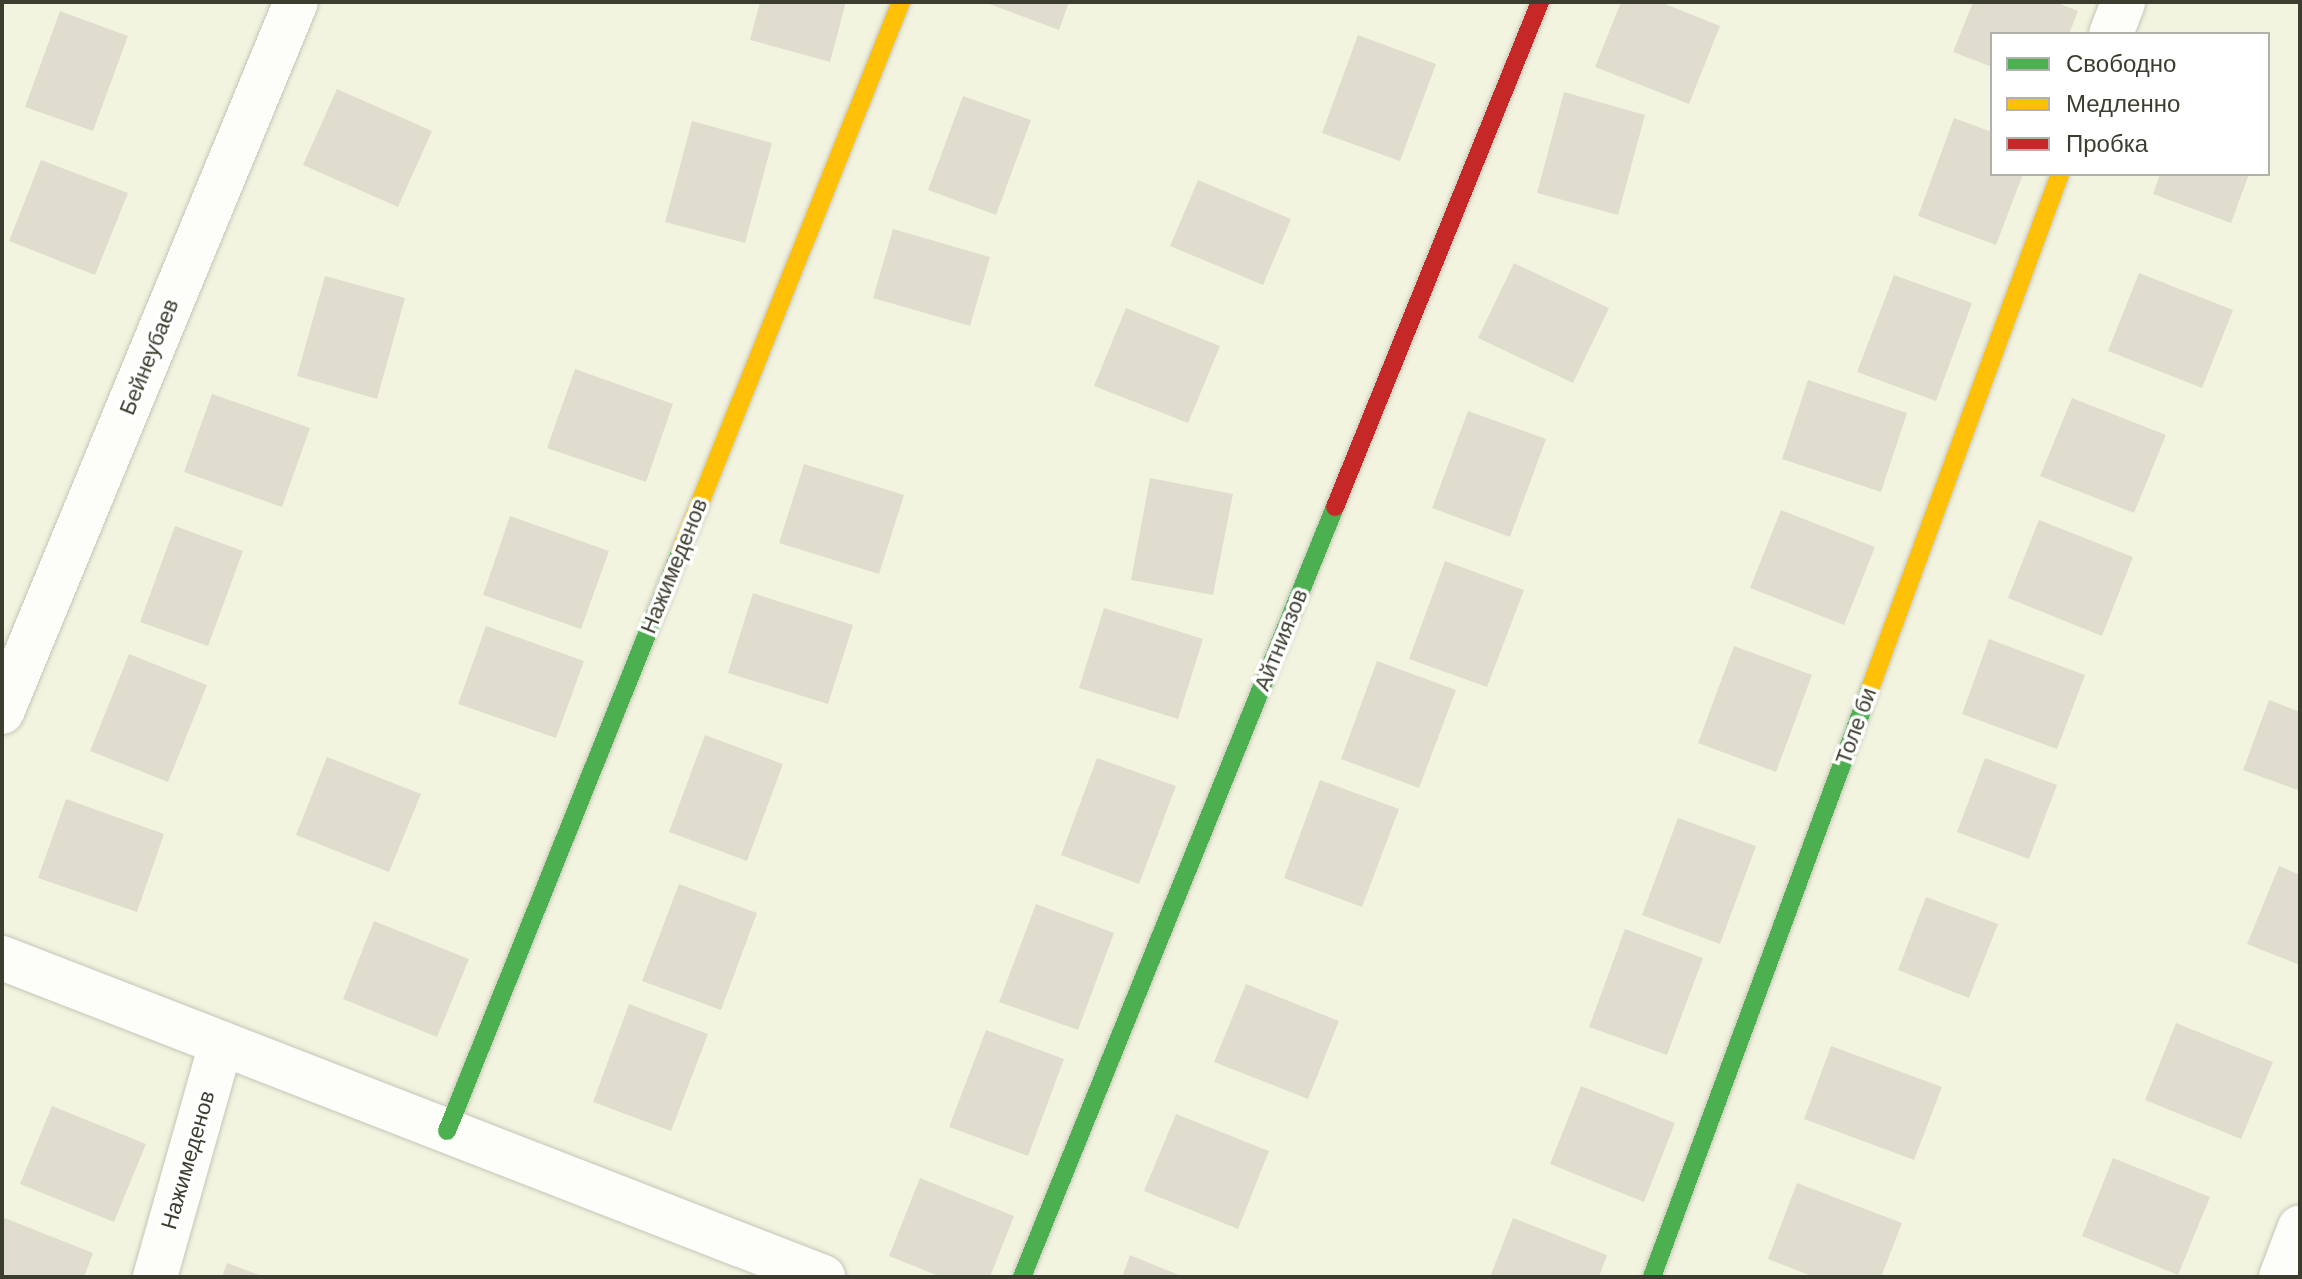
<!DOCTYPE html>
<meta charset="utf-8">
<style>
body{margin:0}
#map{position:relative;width:2302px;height:1279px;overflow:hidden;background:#f3f4e0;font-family:Helvetica,sans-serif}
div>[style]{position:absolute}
.building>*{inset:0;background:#e0ddce}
.roads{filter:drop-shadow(0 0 2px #c6c6b7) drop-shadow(0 0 2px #c6c6b7)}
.street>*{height:44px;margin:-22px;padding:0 22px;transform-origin:22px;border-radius:22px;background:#fdfdfa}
.fast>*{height:18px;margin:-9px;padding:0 9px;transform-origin:9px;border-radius:9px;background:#4caf50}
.slow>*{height:18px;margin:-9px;padding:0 9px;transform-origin:9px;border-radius:9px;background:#ffc107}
.jam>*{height:18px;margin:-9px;padding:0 9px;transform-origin:9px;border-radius:9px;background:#c62828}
span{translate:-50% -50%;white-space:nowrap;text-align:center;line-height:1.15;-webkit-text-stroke:7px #fff;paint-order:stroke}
.street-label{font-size:22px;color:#3d3d2f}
.frame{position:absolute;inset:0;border:4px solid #3d3d2f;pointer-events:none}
.legend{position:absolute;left:1990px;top:32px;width:280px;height:144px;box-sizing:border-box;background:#fff;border:2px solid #b1b1ac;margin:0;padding:10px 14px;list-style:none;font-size:24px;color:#3d3d2f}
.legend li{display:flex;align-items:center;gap:16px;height:40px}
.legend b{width:40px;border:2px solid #b1b1ac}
</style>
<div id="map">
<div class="building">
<i style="clip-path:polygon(760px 2px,846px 2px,830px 62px,750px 40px)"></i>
<i style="clip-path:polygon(984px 2px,1069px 2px,1059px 30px)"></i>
<i style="clip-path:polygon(1621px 2px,1660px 2px,1720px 26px,1689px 104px,1595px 67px)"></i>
<i style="clip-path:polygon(1973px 2px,2055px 2px,2078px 11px,2069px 34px,1992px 34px,1992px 67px,1953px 52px)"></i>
<i style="clip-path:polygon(60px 11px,128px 36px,93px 131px,25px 107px)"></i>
<i style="clip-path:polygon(1358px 35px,1436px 64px,1400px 161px,1322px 133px)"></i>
<i style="clip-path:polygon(337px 89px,432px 131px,398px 207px,303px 165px)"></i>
<i style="clip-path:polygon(1564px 92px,1645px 115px,1618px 215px,1537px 193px)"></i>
<i style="clip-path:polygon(963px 96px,1031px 120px,996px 215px,928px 190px)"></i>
<i style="clip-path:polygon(1954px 118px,1992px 132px,1992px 174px,2023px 174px,1996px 245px,1918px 216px)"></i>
<i style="clip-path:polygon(692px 121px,772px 143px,745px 243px,665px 222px)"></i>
<i style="clip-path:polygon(41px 160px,128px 193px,95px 275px,9px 241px)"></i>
<i style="clip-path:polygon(2160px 174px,2249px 174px,2231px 223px,2153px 194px)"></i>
<i style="clip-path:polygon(1198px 180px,1291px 219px,1263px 285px,1170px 246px)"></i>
<i style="clip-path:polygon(893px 229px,990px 257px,970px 326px,873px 298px)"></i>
<i style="clip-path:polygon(1514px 263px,1609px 308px,1573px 383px,1478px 338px)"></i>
<i style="clip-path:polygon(2139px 273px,2233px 310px,2202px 388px,2108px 351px)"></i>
<i style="clip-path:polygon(1894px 275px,1972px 303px,1936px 401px,1857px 372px)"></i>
<i style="clip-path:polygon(325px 276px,405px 298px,377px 399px,297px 376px)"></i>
<i style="clip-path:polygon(1126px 308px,1220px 346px,1188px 423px,1094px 386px)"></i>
<i style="clip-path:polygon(575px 369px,673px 404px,646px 482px,547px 448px)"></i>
<i style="clip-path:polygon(1808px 380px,1907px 413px,1881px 492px,1782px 459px)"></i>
<i style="clip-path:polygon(212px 394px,310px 428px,282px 507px,184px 472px)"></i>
<i style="clip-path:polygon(2072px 398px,2166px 435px,2134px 513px,2040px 476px)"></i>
<i style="clip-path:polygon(1468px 411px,1546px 439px,1510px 537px,1432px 508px)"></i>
<i style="clip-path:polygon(804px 464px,904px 495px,879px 574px,779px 543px)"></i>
<i style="clip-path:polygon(1150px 478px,1233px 494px,1213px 595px,1131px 580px)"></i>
<i style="clip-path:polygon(1781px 510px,1875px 547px,1844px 625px,1750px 588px)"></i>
<i style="clip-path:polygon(510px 516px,609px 551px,581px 629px,483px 595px)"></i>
<i style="clip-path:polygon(2039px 520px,2133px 557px,2102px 636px,2008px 598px)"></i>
<i style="clip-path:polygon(175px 526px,243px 551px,208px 646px,140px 622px)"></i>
<i style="clip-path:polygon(1445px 561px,1524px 590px,1487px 687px,1409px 659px)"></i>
<i style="clip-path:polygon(753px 593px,853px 625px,828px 704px,728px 673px)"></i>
<i style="clip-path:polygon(1104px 608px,1203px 639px,1178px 719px,1079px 688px)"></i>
<i style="clip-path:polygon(486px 626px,584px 661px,556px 738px,458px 704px)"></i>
<i style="clip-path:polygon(1989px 639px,2085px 675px,2057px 749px,1962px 714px)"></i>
<i style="clip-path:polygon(1734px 646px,1812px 675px,1776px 772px,1698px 743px)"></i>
<i style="clip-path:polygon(129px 654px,207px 685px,168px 782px,90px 751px)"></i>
<i style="clip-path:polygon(1377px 661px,1456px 690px,1419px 788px,1341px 759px)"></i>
<i style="clip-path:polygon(2269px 700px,2300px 712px,2300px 791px,2243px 770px)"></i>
<i style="clip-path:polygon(705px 735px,783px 764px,747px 861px,669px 832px)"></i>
<i style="clip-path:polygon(327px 757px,421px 794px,389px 872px,296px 835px)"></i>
<i style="clip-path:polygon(1097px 758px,1176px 786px,1139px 884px,1061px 855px)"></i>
<i style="clip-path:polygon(1985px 758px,2057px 785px,2029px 859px,1957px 832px)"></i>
<i style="clip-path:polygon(1320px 780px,1399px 809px,1362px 907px,1284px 878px)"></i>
<i style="clip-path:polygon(66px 799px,164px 834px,137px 912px,38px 878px)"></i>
<i style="clip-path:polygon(1678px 818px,1756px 846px,1720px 944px,1642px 915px)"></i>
<i style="clip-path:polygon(2279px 866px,2300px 875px,2300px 965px,2247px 944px)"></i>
<i style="clip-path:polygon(679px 884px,757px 913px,721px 1010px,642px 981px)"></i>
<i style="clip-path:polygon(1926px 897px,1998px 924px,1969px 998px,1898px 970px)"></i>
<i style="clip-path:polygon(1036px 904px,1114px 933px,1078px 1030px,999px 1002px)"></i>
<i style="clip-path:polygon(374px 921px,469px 959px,437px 1037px,343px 999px)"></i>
<i style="clip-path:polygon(1625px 929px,1703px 958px,1667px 1055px,1589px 1027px)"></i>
<i style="clip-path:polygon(1246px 984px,1339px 1021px,1308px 1099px,1214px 1062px)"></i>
<i style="clip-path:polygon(629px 1004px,708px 1034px,671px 1131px,593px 1102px)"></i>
<i style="clip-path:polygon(2176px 1023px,2273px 1062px,2241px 1139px,2145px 1100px)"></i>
<i style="clip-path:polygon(986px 1030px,1064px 1059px,1028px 1156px,949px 1127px)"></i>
<i style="clip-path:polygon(1831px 1046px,1942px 1087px,1914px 1160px,1804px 1119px)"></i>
<i style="clip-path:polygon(1581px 1086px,1675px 1123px,1644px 1202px,1550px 1164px)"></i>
<i style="clip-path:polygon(52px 1106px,146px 1144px,114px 1222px,20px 1184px)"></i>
<i style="clip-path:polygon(1176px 1114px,1269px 1151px,1238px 1229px,1144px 1191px)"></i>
<i style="clip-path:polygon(2113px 1158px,2210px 1197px,2178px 1275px,2082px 1236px)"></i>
<i style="clip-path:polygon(920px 1178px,1014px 1216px,990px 1277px,941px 1277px,889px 1256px)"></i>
<i style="clip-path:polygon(1797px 1183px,1902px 1223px,1881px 1277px,1814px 1277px,1768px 1259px)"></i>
<i style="clip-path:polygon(2px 1217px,93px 1253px,84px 1277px,2px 1277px)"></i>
<i style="clip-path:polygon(1513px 1218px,1607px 1255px,1599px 1277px,1490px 1277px)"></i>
<i style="clip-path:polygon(1130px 1255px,1184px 1277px,1122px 1277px)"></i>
<i style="clip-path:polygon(227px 1263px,265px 1277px,222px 1277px)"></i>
</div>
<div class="roads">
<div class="street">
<i style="left:2111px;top:34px;width:34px;rotate:-69deg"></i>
<i style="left:2px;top:712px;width:768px;rotate:-67.51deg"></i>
<i style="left:2px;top:958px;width:881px;rotate:21.23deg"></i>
<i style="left:155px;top:1277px;width:243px;rotate:-74.2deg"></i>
<i style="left:2281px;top:1277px;width:53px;rotate:-69.2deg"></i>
</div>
<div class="fast">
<i style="left:447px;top:1131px;width:626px;rotate:-68.06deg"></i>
<i style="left:1022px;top:1277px;width:831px;rotate:-67.88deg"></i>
<i style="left:1652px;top:1277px;width:630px;rotate:-69.67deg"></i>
</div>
<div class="slow">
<i style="left:681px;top:550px;width:591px;rotate:-68.13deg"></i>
<i style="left:1871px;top:686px;width:546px;rotate:-69.74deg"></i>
</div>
<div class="jam">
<i style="left:1335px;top:507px;width:545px;rotate:-67.91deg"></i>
</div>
</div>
<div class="street-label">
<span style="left:149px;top:357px;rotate:-68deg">Бейнеубаев</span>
<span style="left:674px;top:566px;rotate:-68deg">Нажимеденов</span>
<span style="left:1281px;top:640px;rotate:-68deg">Айтниязов</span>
<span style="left:1856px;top:726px;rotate:-70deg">Толе би</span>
<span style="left:188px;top:1160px;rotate:-74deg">Нажимеденов</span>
</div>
<div class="frame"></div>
<ul class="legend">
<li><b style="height:10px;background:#4caf50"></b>Свободно</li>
<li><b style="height:10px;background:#ffc107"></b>Медленно</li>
<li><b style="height:10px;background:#c62828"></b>Пробка</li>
</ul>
</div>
